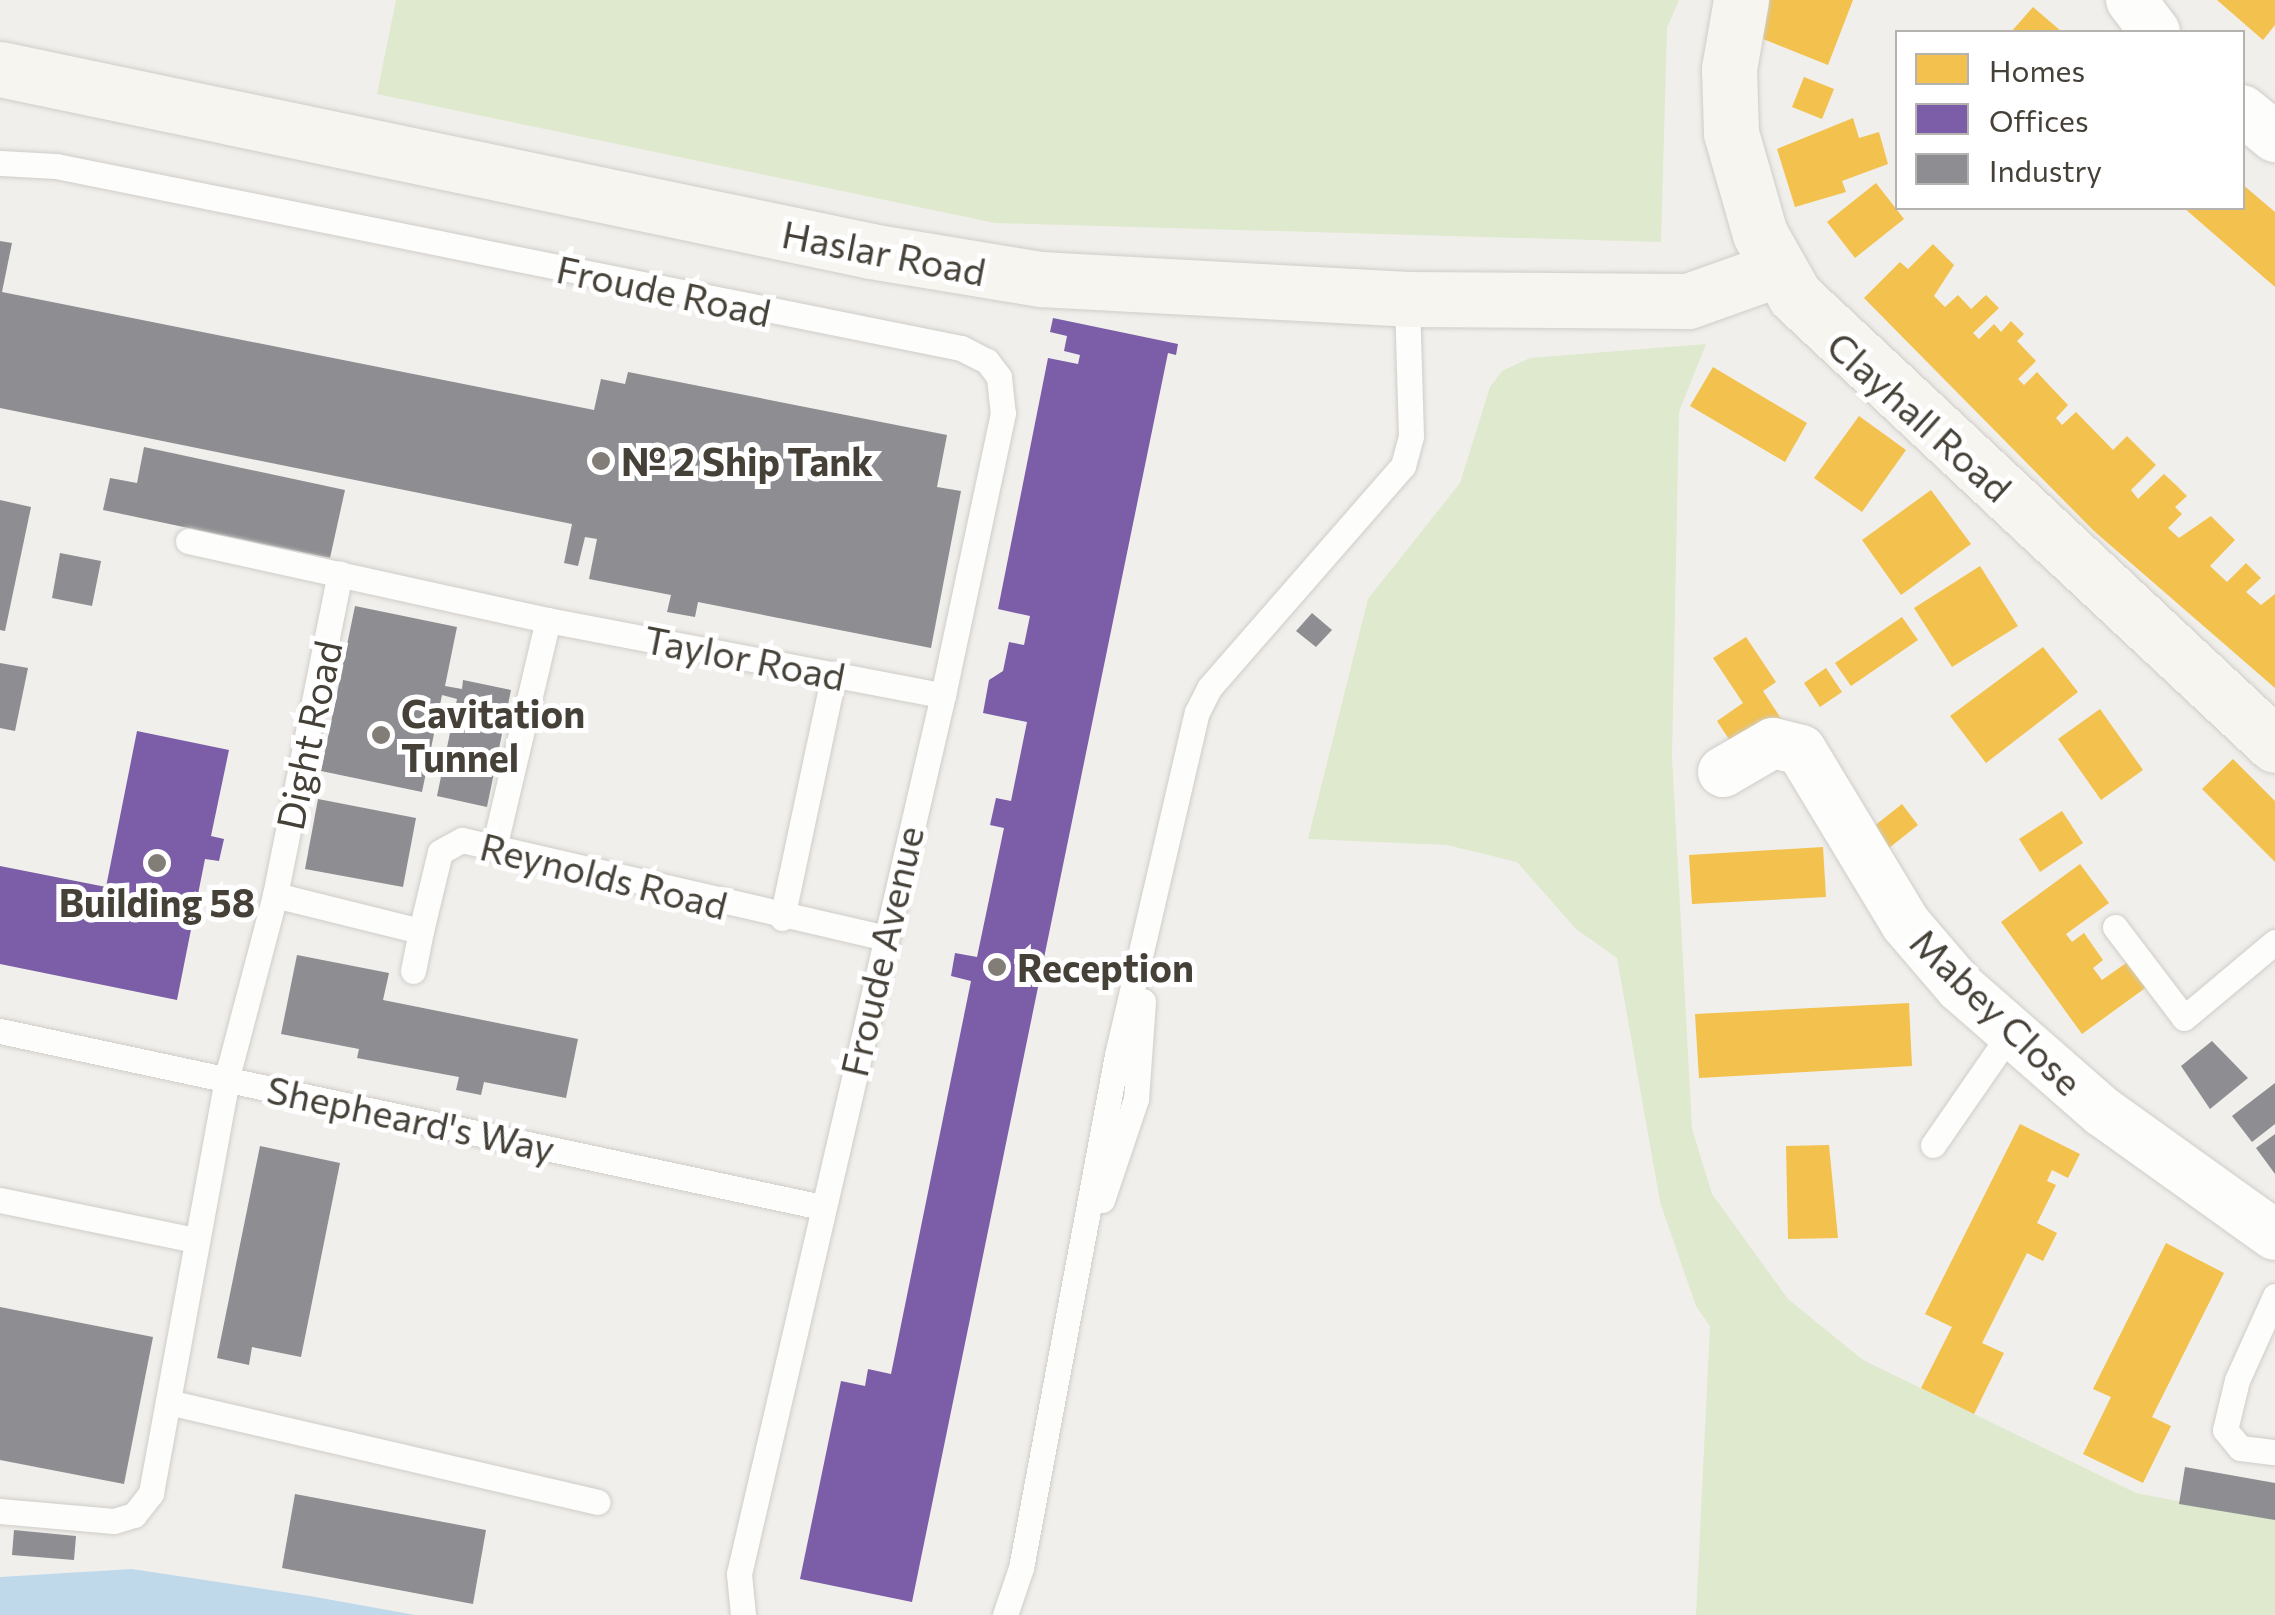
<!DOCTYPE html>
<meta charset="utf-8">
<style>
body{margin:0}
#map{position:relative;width:2275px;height:1615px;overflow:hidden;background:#f1efeb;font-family:Commissioner,sans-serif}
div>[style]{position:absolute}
.green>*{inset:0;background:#dee9cd}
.water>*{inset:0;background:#bfd9eb}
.homes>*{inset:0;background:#f2c14e}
.offices>*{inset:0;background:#7b5ea7}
.industry>*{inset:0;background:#8d8d92}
.roads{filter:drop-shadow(0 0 2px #cfcdc9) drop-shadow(0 0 2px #cfcdc9)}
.lane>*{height:25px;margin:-12.5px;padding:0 12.5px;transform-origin:12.5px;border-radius:12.5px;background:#fdfdfc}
.street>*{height:50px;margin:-25px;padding:0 25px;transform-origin:25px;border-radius:25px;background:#fdfdfc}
.secondary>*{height:55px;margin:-27.5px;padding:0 27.5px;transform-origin:27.5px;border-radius:27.5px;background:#f6f5f0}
.dots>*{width:28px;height:28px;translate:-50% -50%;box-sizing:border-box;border:5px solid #fff;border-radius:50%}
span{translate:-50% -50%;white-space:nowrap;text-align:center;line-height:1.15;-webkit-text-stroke:10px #fff;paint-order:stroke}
.street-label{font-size:38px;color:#464138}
.poi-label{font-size:38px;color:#464138;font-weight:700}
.left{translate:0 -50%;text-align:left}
.legend{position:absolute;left:1895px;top:30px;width:350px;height:180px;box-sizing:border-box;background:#fff;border:2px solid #b5b3af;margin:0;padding:12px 18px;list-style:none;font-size:30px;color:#464138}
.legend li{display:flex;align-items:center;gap:20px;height:50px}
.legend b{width:50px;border:2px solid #b5b3af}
</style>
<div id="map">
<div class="green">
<i style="clip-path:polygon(396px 0,1679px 0,1667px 28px,1661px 242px,995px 223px,377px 94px)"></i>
<i style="clip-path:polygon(1706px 344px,1679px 412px,1672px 756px,1692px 1129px,1712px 1194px,1788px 1299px,1863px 1360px,2136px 1493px,2275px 1520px,2275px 1615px,1696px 1615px,1710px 1326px,1696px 1306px,1660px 1202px,1617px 958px,1576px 929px,1517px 862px,1447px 845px,1308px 839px,1368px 599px,1460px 483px,1490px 387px,1502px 371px,1530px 358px)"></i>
</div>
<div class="water">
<i style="clip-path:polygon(132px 1569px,310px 1596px,415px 1615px,0 1615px,0 1577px)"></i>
</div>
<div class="homes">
<i style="clip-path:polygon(1769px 0,1853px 0,1828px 65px,1758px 37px)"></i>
<i style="clip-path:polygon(2217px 0,2275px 0,2275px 25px,2263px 40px)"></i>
<i style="clip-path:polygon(2033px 7px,2062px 32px,2011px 32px)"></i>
<i style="clip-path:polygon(1804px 77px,1834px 89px,1822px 119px,1792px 107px)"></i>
<i style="clip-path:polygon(1853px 118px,1859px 138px,1879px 132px,1888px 164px,1842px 181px,1846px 192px,1795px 207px,1777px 149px)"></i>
<i style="clip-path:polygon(1876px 183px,1904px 219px,1855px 258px,1827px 222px)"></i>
<i style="clip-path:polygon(2242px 184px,2275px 212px,2275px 287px,2184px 208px,2242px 208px)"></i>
<i style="clip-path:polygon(1933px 244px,1954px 265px,1934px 296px,1945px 307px,1958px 295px,1971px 309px,1986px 295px,1999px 308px,1973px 333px,1979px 339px,1994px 324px,2001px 332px,2011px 321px,2024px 334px,2017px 341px,2036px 361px,2018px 379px,2024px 385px,2037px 372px,2049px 385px,2068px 405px,2056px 418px,2062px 425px,2076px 412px,2113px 450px,2127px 436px,2156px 465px,2131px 490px,2138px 499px,2164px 474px,2177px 486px,2187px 496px,2175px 507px,2182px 514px,2168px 528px,2179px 538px,2211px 516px,2235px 540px,2210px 566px,2227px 582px,2246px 563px,2261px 578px,2246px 592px,2261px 605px,2275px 594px,2275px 688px,2094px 531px,1864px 298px,1900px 262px,1908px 269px)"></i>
<i style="clip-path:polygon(1713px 367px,1807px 423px,1785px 462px,1690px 406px)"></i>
<i style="clip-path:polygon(1859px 416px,1906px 450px,1862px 512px,1814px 478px)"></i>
<i style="clip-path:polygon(1931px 490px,1971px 544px,1901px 595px,1862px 540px)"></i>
<i style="clip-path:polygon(1980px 566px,2018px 626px,1952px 667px,1914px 608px)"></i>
<i style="clip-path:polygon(1902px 617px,1918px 640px,1851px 686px,1835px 663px)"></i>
<i style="clip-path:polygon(1746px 637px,1776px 682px,1763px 691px,1784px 723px,1738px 753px,1717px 721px,1743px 703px,1713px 658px)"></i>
<i style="clip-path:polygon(2043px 647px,2078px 692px,1986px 763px,1950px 716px)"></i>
<i style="clip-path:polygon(1826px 668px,1842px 692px,1820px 707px,1804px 683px)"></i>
<i style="clip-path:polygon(2100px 709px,2143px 770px,2101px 800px,2058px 739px)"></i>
<i style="clip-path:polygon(2233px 759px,2275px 801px,2275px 862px,2202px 789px)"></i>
<i style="clip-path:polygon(1902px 804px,1918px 825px,1884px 852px,1868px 831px)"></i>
<i style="clip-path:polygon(2062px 811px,2083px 843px,2040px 872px,2019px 839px)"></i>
<i style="clip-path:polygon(1823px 847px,1826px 897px,1692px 904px,1689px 855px)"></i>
<i style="clip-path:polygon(2080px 864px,2109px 903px,2066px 934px,2072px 942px,2084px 933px,2103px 960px,2093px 968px,2102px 980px,2129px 961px,2148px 986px,2082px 1034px,2001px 922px)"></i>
<i style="clip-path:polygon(1909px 1003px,1912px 1066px,1699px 1078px,1695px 1014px)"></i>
<i style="clip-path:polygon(2020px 1124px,2080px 1154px,2068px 1178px,2052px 1170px,2047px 1181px,2056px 1185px,2037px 1223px,2057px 1233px,2043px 1261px,2027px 1253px,1982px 1343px,2004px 1353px,1974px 1414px,1921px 1388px,1952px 1327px,1925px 1314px)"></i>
<i style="clip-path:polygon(1829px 1145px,1838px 1238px,1788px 1239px,1786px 1146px)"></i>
<i style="clip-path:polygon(2166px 1243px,2224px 1273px,2152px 1417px,2171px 1426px,2143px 1483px,2083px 1454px,2111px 1397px,2093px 1389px)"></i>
</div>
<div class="offices">
<i style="clip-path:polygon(1053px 318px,1178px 344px,1176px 355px,1168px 353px,912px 1602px,800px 1579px,841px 1381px,865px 1386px,868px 1369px,891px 1374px,971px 981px,951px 976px,955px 953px,977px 957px,1004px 828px,990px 825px,996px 798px,1011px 801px,1027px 722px,983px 713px,989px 680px,1003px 671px,1009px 642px,1024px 645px,1030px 616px,998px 609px,1048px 358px,1078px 364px,1080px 355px,1064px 351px,1067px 336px,1050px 332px)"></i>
<i style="clip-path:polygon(137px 731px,229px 750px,211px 836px,224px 839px,219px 861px,205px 859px,177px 1000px,0 964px,0 866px,106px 887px)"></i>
</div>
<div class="industry">
<i style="clip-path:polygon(0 241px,12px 243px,2px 292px,594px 410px,601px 379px,625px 384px,628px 372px,947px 435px,937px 487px,961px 491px,931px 648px,698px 602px,695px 617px,667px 612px,671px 595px,589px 579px,597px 539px,585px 537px,578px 566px,564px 563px,572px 524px,0 408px)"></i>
<i style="clip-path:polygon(144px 447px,345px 490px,330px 558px,103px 510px,110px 478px,137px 483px)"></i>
<i style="clip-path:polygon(0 500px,31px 507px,5px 631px,0 630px)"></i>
<i style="clip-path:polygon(60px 553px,101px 561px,92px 606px,52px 598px)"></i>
<i style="clip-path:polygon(355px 606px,457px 627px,445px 686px,462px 689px,463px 680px,511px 690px,487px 807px,437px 796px,457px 699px,442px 695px,422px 792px,321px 771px)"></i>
<i style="clip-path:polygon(1312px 613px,1332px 630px,1316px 647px,1296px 631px)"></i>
<i style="clip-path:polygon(0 663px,28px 668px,15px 731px,0 728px)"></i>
<i style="clip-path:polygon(318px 799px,416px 818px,403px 887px,305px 869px)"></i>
<i style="clip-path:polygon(297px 955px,389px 973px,383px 1000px,578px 1039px,566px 1098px,484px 1082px,481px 1095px,456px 1090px,459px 1077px,357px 1058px,359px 1049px,281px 1034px)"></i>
<i style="clip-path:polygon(2212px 1041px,2248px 1078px,2210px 1109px,2181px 1066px)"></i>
<i style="clip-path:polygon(2275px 1083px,2275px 1124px,2252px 1142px,2232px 1116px)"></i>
<i style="clip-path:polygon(2275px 1134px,2275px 1174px,2256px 1148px)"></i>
<i style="clip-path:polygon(260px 1146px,340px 1163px,301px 1357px,252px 1347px,249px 1365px,217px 1358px)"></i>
<i style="clip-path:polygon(0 1307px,153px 1337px,124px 1484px,0 1460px)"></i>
<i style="clip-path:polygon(2185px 1467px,2275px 1483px,2275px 1520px,2179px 1504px)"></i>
<i style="clip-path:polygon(295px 1494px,486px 1530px,473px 1604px,282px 1568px)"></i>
<i style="clip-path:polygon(14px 1530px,76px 1536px,74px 1560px,12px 1555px)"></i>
</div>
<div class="roads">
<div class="lane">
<i style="left:0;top:163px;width:56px;rotate:3.1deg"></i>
<i style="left:56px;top:166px;width:923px;rotate:11.37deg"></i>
<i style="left:961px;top:348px;width:29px;rotate:27deg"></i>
<i style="left:987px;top:361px;width:20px;rotate:53deg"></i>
<i style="left:999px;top:377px;width:36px;rotate:84deg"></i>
<i style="left:1003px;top:413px;width:288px;rotate:102deg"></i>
<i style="left:943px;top:695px;width:902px;rotate:103.07deg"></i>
<i style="left:739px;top:1574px;width:41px;rotate:84.4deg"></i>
<i style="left:188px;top:541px;width:369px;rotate:12.4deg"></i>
<i style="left:548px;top:620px;width:402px;rotate:10.8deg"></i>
<i style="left:494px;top:848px;width:234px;rotate:-76.7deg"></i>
<i style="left:275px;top:895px;width:150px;rotate:13.9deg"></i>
<i style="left:421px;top:931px;width:81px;rotate:-76.5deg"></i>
<i style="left:440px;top:852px;width:25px;rotate:-29deg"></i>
<i style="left:462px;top:840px;width:431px;rotate:13deg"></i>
<i style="left:782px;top:918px;width:250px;rotate:-78deg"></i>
<i style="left:2115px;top:927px;width:114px;rotate:52.8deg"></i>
<i style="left:2184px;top:1018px;width:119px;rotate:-39.9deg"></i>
<i style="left:413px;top:971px;width:41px;rotate:-78.7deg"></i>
<i style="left:0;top:1031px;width:841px;rotate:12.09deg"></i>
<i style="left:1933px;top:1145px;width:135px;rotate:-55.3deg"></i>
<i style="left:0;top:1200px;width:199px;rotate:11.6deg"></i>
<i style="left:1102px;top:1200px;width:107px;rotate:-71.4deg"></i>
<i style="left:1136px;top:1099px;width:98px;rotate:-85.9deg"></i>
<i style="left:2275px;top:1296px;width:92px;rotate:114.3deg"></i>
<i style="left:2237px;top:1380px;width:51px;rotate:103.5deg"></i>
<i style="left:2225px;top:1430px;width:23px;rotate:50deg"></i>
<i style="left:2240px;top:1448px;width:35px;rotate:7deg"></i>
<i style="left:168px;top:1402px;width:441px;rotate:13.1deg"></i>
<i style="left:0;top:1511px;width:114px;rotate:5deg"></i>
<i style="left:114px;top:1521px;width:21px;rotate:-17deg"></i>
<i style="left:134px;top:1515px;width:28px;rotate:-52deg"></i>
<i style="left:151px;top:1493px;width:423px;rotate:-79.6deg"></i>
<i style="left:227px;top:1077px;width:188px;rotate:-75.2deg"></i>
<i style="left:275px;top:895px;width:328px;rotate:-78.6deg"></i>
<i style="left:1005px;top:1615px;width:50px;rotate:-71.2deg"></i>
<i style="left:1021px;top:1568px;width:522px;rotate:-79.4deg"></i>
<i style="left:1117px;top:1055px;width:352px;rotate:-76.9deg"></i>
<i style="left:1197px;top:712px;width:27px;rotate:-63deg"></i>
<i style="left:1209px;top:688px;width:295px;rotate:-48.9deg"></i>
<i style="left:1403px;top:466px;width:31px;rotate:-75deg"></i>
<i style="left:1411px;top:436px;width:137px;rotate:-91.7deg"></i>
</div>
<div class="street">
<i style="left:2131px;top:0;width:40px;rotate:53deg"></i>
<i style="left:2242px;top:110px;width:43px;rotate:39.3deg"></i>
<i style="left:1723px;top:772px;width:58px;rotate:-30.1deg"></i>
<i style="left:1773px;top:743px;width:29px;rotate:14deg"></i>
<i style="left:1801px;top:750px;width:203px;rotate:58.9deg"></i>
<i style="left:1906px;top:924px;width:83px;rotate:49.4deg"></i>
<i style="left:1960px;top:987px;width:190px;rotate:41.2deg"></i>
<i style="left:2103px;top:1112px;width:211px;rotate:35.6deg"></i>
</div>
<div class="secondary">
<i style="left:1741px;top:0;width:70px;rotate:99.9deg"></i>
<i style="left:1729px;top:69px;width:64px;rotate:88.2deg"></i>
<i style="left:1731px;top:133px;width:105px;rotate:74deg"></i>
<i style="left:1760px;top:234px;width:71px;rotate:60.6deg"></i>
<i style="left:1795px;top:296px;width:657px;rotate:43.09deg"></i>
<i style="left:0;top:69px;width:890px;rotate:11.8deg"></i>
<i style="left:871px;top:251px;width:171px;rotate:9.4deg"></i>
<i style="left:1040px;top:279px;width:368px;rotate:3.1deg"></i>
<i style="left:1407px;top:299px;width:281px;rotate:0.4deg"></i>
<i style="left:1688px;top:301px;width:96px;rotate:-19.6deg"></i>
</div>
</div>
<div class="dots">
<i style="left:601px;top:461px;background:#827e77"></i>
<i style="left:381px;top:735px;background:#827e77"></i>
<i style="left:157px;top:863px;background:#827e77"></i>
<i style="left:997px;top:967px;background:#827e77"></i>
</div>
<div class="street-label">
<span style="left:884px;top:252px;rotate:11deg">Haslar Road</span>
<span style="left:664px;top:290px;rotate:12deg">Froude Road</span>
<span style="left:1920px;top:416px;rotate:42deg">Clayhall Road</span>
<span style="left:745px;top:657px;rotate:11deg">Taylor Road</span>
<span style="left:308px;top:735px;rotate:-78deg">Dight Road</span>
<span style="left:604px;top:875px;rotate:14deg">Reynolds Road</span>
<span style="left:881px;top:951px;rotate:-77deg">Froude Avenue</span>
<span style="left:1997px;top:1011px;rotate:44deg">Mabey Close</span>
<span style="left:411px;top:1118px;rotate:12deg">Shepheard's Way</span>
</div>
<div class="poi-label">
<span class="left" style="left:621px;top:461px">№ 2 Ship Tank</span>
<span class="left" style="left:401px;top:735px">Cavitation<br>Tunnel</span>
<span style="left:157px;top:902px">Building 58</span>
<span class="left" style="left:1017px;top:967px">Reception</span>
</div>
<ul class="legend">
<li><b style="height:28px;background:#f2c14e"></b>Homes</li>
<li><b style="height:28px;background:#7b5ea7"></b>Offices</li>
<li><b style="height:28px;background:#8d8d92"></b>Industry</li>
</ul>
</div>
